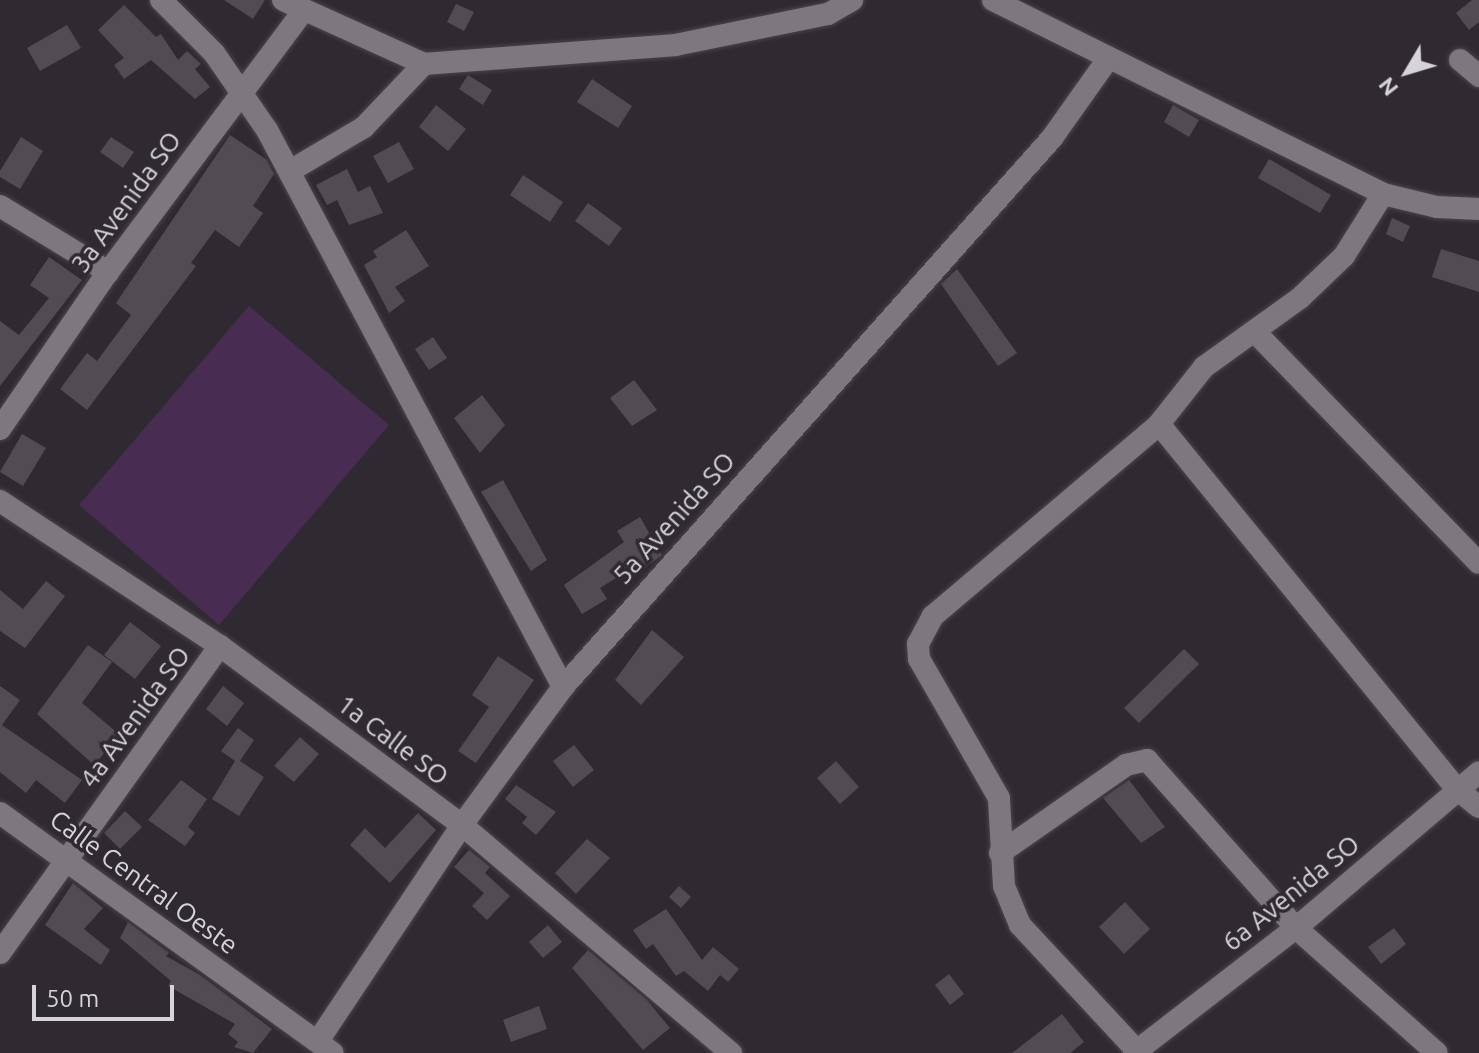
<!DOCTYPE html>
<style>
body{margin:0}
#map{position:relative;width:1479px;height:1053px;overflow:hidden;background:#2f2a31;font-family:Ubuntu,sans-serif}
div>[style]{position:absolute}
.green>*{inset:0;background:#482c52}
.building>*{inset:0;background:#514b53}
.roads{filter:drop-shadow(0 0 2px #49454b) drop-shadow(0 0 2px #49454b)}
.street>*{height:22px;margin:-11px;padding:0 11px;transform-origin:11px;border-radius:11px;background:#7e7780}
span{translate:-50% -50%;white-space:nowrap;text-align:center;line-height:1.15;-webkit-text-stroke:7px #2f2a31;paint-order:stroke}
.street-label{font-size:26px;color:#d7d4d9}
.north{position:absolute;left:1367px;top:32px;width:80px;height:80px;-webkit-text-stroke:6px #2f2a31;paint-order:stroke;rotate:232deg;font-size:22px;font-weight:700;line-height:32px;text-align:center;color:#d7d4d9}
.north::after{content:'';display:block;margin:auto;width:28px;height:36px;background:#d7d4d9;clip-path:polygon(50% 0,100% 100%,50% 72%,0 100%)}
.scale{position:absolute;left:32px;top:985px;width:142px;height:36px;box-sizing:border-box;border:4px solid #d7d4d9;border-top:0;padding-left:10px;font-size:24px;line-height:28px;white-space:nowrap;color:#d7d4d9;-webkit-text-stroke:6px #2f2a31;paint-order:stroke}
</style>
<div id="map">
<div class="green">
<i style="clip-path:polygon(249px 306px,389px 425px,219px 625px,79px 505px)"></i>
</div>
<div class="building">
<i style="clip-path:polygon(224px 0,265px 0,253px 19px)"></i>
<i style="clip-path:polygon(1472px 0,1479px 0,1479px 22px,1469px 30px,1456px 13px)"></i>
<i style="clip-path:polygon(456px 4px,474px 12px,464px 31px,447px 22px)"></i>
<i style="clip-path:polygon(124px 5px,156px 37px,161px 34px,178px 60px,187px 51px,201px 64px,195px 69px,210px 87px,195px 99px,151px 60px,124px 79px,114px 65px,124px 58px,98px 30px)"></i>
<i style="clip-path:polygon(67px 25px,81px 48px,40px 71px,27px 48px)"></i>
<i style="clip-path:polygon(468px 75px,492px 90px,483px 105px,459px 89px)"></i>
<i style="clip-path:polygon(592px 79px,632px 106px,618px 128px,577px 102px)"></i>
<i style="clip-path:polygon(436px 105px,466px 129px,448px 151px,419px 127px)"></i>
<i style="clip-path:polygon(1173px 105px,1199px 120px,1189px 137px,1164px 122px)"></i>
<i style="clip-path:polygon(230px 135px,267px 160px,274px 174px,253px 206px,263px 213px,239px 247px,215px 230px,191px 263px,196px 266px,87px 410px,60px 389px,87px 353px,97px 361px,131px 315px,116px 303px)"></i>
<i style="clip-path:polygon(21px 137px,43px 151px,20px 189px,0 177px,0 171px)"></i>
<i style="clip-path:polygon(111px 137px,134px 152px,123px 168px,100px 152px)"></i>
<i style="clip-path:polygon(399px 142px,414px 169px,388px 183px,373px 156px)"></i>
<i style="clip-path:polygon(1269px 159px,1331px 195px,1320px 213px,1258px 178px)"></i>
<i style="clip-path:polygon(347px 169px,358px 192px,370px 186px,383px 213px,349px 225px,337px 200px,327px 205px,316px 185px)"></i>
<i style="clip-path:polygon(523px 175px,563px 202px,550px 222px,510px 195px)"></i>
<i style="clip-path:polygon(588px 203px,622px 228px,609px 246px,575px 221px)"></i>
<i style="clip-path:polygon(1392px 218px,1410px 226px,1403px 242px,1386px 234px)"></i>
<i style="clip-path:polygon(406px 230px,429px 266px,395px 287px,405px 301px,389px 313px,364px 265px,377px 257px,373px 251px)"></i>
<i style="clip-path:polygon(1441px 249px,1479px 261px,1479px 292px,1432px 277px)"></i>
<i style="clip-path:polygon(49px 257px,82px 280px,0 386px,0 321px,19px 335px,49px 298px,30px 285px)"></i>
<i style="clip-path:polygon(957px 269px,1017px 353px,998px 366px,941px 284px)"></i>
<i style="clip-path:polygon(433px 337px,447px 358px,429px 370px,415px 349px)"></i>
<i style="clip-path:polygon(634px 380px,657px 410px,632px 426px,610px 398px)"></i>
<i style="clip-path:polygon(482px 395px,505px 425px,480px 453px,454px 418px)"></i>
<i style="clip-path:polygon(22px 434px,46px 448px,23px 486px,0 472px)"></i>
<i style="clip-path:polygon(503px 480px,547px 560px,531px 571px,481px 492px)"></i>
<i style="clip-path:polygon(640px 517px,662px 555px,641px 571px,637px 565px,600px 588px,607px 599px,582px 614px,564px 585px,624px 542px,617px 531px)"></i>
<i style="clip-path:polygon(46px 581px,65px 596px,25px 648px,0 631px,0 590px,23px 609px)"></i>
<i style="clip-path:polygon(130px 622px,161px 646px,135px 679px,104px 655px)"></i>
<i style="clip-path:polygon(652px 630px,684px 657px,641px 705px,615px 680px)"></i>
<i style="clip-path:polygon(88px 645px,112px 662px,82px 703px,120px 735px,94px 765px,37px 714px)"></i>
<i style="clip-path:polygon(1184px 649px,1199px 664px,1139px 723px,1124px 708px)"></i>
<i style="clip-path:polygon(498px 656px,534px 680px,476px 763px,458px 751px,489px 707px,472px 695px)"></i>
<i style="clip-path:polygon(0 686px,20px 700px,2px 725px,82px 780px,65px 803px,36px 780px,26px 793px,0 772px)"></i>
<i style="clip-path:polygon(223px 686px,244px 703px,227px 726px,206px 709px)"></i>
<i style="clip-path:polygon(238px 728px,254px 740px,240px 761px,264px 777px,239px 816px,212px 799px,235px 761px,221px 751px)"></i>
<i style="clip-path:polygon(300px 737px,319px 754px,294px 782px,274px 766px)"></i>
<i style="clip-path:polygon(574px 745px,594px 770px,573px 787px,553px 761px)"></i>
<i style="clip-path:polygon(836px 761px,859px 787px,840px 804px,817px 778px)"></i>
<i style="clip-path:polygon(181px 780px,207px 799px,188px 827px,195px 833px,185px 846px,148px 820px)"></i>
<i style="clip-path:polygon(1129px 780px,1165px 827px,1141px 843px,1103px 798px)"></i>
<i style="clip-path:polygon(516px 785px,556px 812px,536px 835px,522px 823px,527px 817px,505px 799px)"></i>
<i style="clip-path:polygon(125px 811px,142px 827px,120px 849px,104px 833px)"></i>
<i style="clip-path:polygon(418px 813px,436px 830px,390px 883px,350px 845px,365px 828px,385px 848px)"></i>
<i style="clip-path:polygon(587px 839px,610px 858px,576px 894px,555px 873px)"></i>
<i style="clip-path:polygon(469px 850px,490px 867px,485px 873px,510px 896px,487px 920px,472px 906px,484px 893px,454px 867px)"></i>
<i style="clip-path:polygon(73px 883px,103px 908px,84px 929px,110px 950px,101px 965px,45px 925px)"></i>
<i style="clip-path:polygon(679px 886px,691px 897px,681px 908px,669px 897px)"></i>
<i style="clip-path:polygon(1125px 902px,1150px 929px,1124px 954px,1099px 927px)"></i>
<i style="clip-path:polygon(666px 909px,702px 960px,713px 947px,739px 969px,728px 982px,720px 975px,708px 991px,684px 971px,676px 976px,653px 944px,646px 949px,633px 930px)"></i>
<i style="clip-path:polygon(128px 922px,169px 953px,166px 956px,200px 975px,272px 1029px,253px 1053px,234px 1047px,238px 1042px,228px 1034px,235px 1024px,168px 986px,171px 981px,120px 938px)"></i>
<i style="clip-path:polygon(548px 925px,562px 942px,543px 958px,529px 942px)"></i>
<i style="clip-path:polygon(1394px 928px,1406px 944px,1381px 964px,1368px 947px)"></i>
<i style="clip-path:polygon(588px 950px,647px 1000px,670px 1028px,643px 1050px,572px 968px)"></i>
<i style="clip-path:polygon(949px 974px,964px 994px,950px 1005px,935px 985px)"></i>
<i style="clip-path:polygon(539px 1006px,547px 1029px,511px 1042px,503px 1020px)"></i>
<i style="clip-path:polygon(1062px 1014px,1084px 1042px,1070px 1053px,1012px 1053px)"></i>
</div>
<div class="roads">
<div class="street">
<i style="left:161px;top:0;width:75px;rotate:45deg"></i>
<i style="left:214px;top:53px;width:93px;rotate:55.5deg"></i>
<i style="left:267px;top:130px;width:631px;rotate:62.01deg"></i>
<i style="left:283px;top:0;width:155px;rotate:24.4deg"></i>
<i style="left:424px;top:64px;width:252px;rotate:-4.3deg"></i>
<i style="left:675px;top:45px;width:156px;rotate:-11.5deg"></i>
<i style="left:828px;top:14px;width:28px;rotate:-30deg"></i>
<i style="left:993px;top:0;width:436px;rotate:26.4deg"></i>
<i style="left:1383px;top:194px;width:56px;rotate:13.5deg"></i>
<i style="left:1437px;top:207px;width:42px;rotate:2.7deg"></i>
<i style="left:1460px;top:60px;width:25px;rotate:40deg"></i>
<i style="left:290px;top:171px;width:86px;rotate:-30.7deg"></i>
<i style="left:364px;top:127px;width:87px;rotate:-46.4deg"></i>
<i style="left:0;top:206px;width:127px;rotate:31.4deg"></i>
<i style="left:1256px;top:333px;width:320px;rotate:45.9deg"></i>
<i style="left:1159px;top:424px;width:473px;rotate:50.8deg"></i>
<i style="left:1458px;top:790px;width:27px;rotate:39deg"></i>
<i style="left:0;top:429px;width:191px;rotate:-55.5deg"></i>
<i style="left:108px;top:272px;width:324px;rotate:-53.2deg"></i>
<i style="left:0;top:501px;width:263px;rotate:33.4deg"></i>
<i style="left:220px;top:646px;width:301px;rotate:36.5deg"></i>
<i style="left:462px;top:825px;width:353px;rotate:40.3deg"></i>
<i style="left:0;top:813px;width:410px;rotate:35.8deg"></i>
<i style="left:1000px;top:853px;width:154px;rotate:-34.9deg"></i>
<i style="left:1126px;top:765px;width:22px;rotate:-13deg"></i>
<i style="left:1147px;top:760px;width:225px;rotate:48.4deg"></i>
<i style="left:1296px;top:928px;width:188px;rotate:41.6deg"></i>
<i style="left:0;top:953px;width:378px;rotate:-54.4deg"></i>
<i style="left:318px;top:1041px;width:260px;rotate:-56.3deg"></i>
<i style="left:462px;top:825px;width:171px;rotate:-53.8deg"></i>
<i style="left:563px;top:687px;width:735px;rotate:-48.31deg"></i>
<i style="left:1052px;top:138px;width:97px;rotate:-54.7deg"></i>
<i style="left:1134px;top:1053px;width:205px;rotate:-37.7deg"></i>
<i style="left:1296px;top:928px;width:240px;rotate:-40.4deg"></i>
<i style="left:1139px;top:1053px;width:175px;rotate:-132.9deg"></i>
<i style="left:1020px;top:925px;width:42px;rotate:-112.3deg"></i>
<i style="left:1004px;top:886px;width:88px;rotate:-93.3deg"></i>
<i style="left:999px;top:798px;width:160px;rotate:-119.9deg"></i>
<i style="left:919px;top:659px;width:15px;rotate:-94deg"></i>
<i style="left:918px;top:644px;width:32px;rotate:-62deg"></i>
<i style="left:933px;top:616px;width:297px;rotate:-40.3deg"></i>
<i style="left:1159px;top:424px;width:73px;rotate:-51.7deg"></i>
<i style="left:1204px;top:367px;width:118px;rotate:-35.7deg"></i>
<i style="left:1300px;top:298px;width:61px;rotate:-43.7deg"></i>
<i style="left:1344px;top:256px;width:73px;rotate:-57.8deg"></i>
</div>
</div>
<div class="street-label">
<span style="left:126px;top:202px;rotate:-54deg">3a Avenida SO</span>
<span style="left:674px;top:518px;rotate:-48deg">5a Avenida SO</span>
<span style="left:135px;top:717px;rotate:-54deg">4a Avenida SO</span>
<span style="left:393px;top:740px;rotate:37deg">1a Calle SO</span>
<span style="left:144px;top:882px;rotate:36deg">Calle Central Oeste</span>
<span style="left:1291px;top:893px;rotate:-39deg">6a Avenida SO</span>
</div>
<div class="north">N</div>
<div class="scale">50 m</div>
</div>
